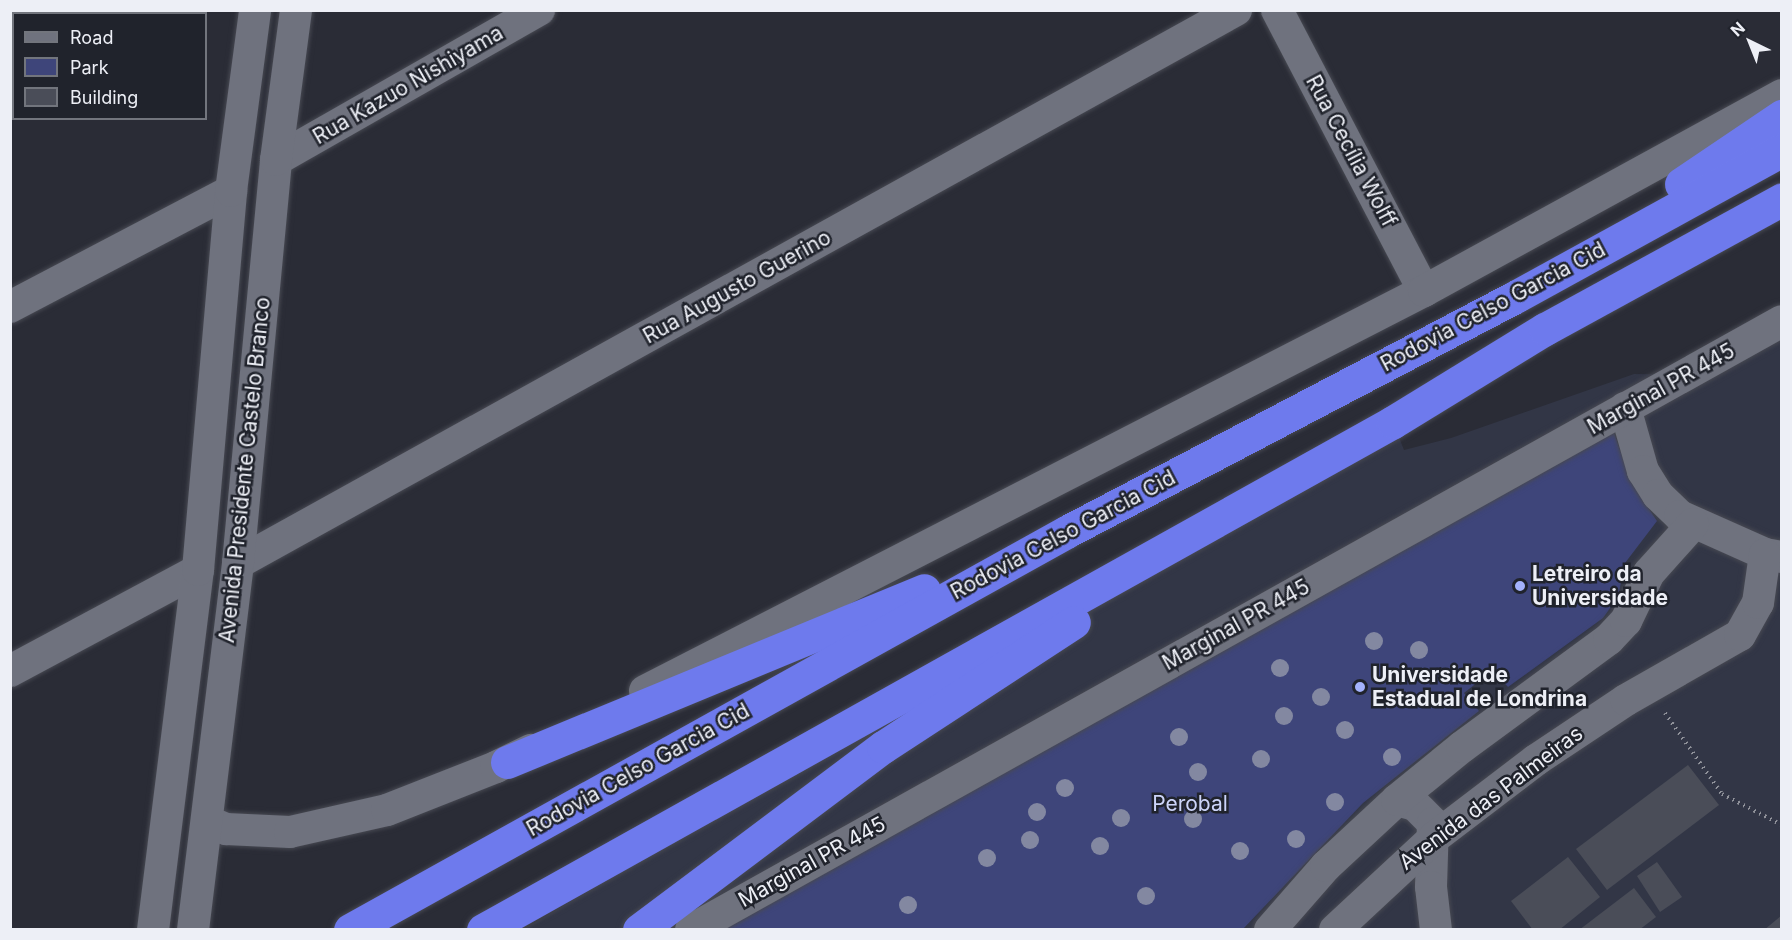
<!DOCTYPE html>
<meta charset="utf-8">
<style>
body{margin:0}
#map{position:relative;width:1792px;height:940px;overflow:hidden;background:#2a2c36;font-family:Inter,sans-serif}
div>[style]{position:absolute}
.built>*{inset:0;background:#323646}
.green>*{inset:0;background:#3e457a}
.building>*{inset:0;background:#4a4d58}
.path>*{height:4px;margin-top:-2px;transform-origin:0;background:repeating-linear-gradient(90deg,#90929a 0 1.5px,transparent 0 6px)}
.roads{filter:drop-shadow(0 0 2px #474952) drop-shadow(0 0 2px #474952)}
.minor>*{height:32px;margin:-16px;padding:0 16px;transform-origin:16px;border-radius:16px;background:#6f727e}
.highway>*{height:33px;margin:-16.5px;padding:0 16.5px;transform-origin:16.5px;border-radius:16.5px;background:#6e7aed}
.trees>*{width:18px;height:18px;margin:-9px;border-radius:50%;background:#8388a1}
.dots>*{width:16px;height:16px;translate:-50% -50%;box-sizing:border-box;border:3px solid #20232c;border-radius:50%}
span{translate:-50% -50%;white-space:nowrap;text-align:center;line-height:1.15;-webkit-text-stroke:5px #20232c;paint-order:stroke}
.street-label{font-size:21px;color:#edeff6}
.poi-label{font-size:21px;color:#edeff6;font-weight:700}
.left{translate:0 -50%;text-align:left}
.park-label{font-size:21px;color:#ccd4f9}
.frame{position:absolute;inset:0;border:12px solid #edeff6;pointer-events:none}
.legend{position:absolute;left:12px;top:12px;width:195px;height:108px;box-sizing:border-box;background:#20232c;border:2px solid #72757d;margin:0;padding:8px 10px;list-style:none;font-size:18px;color:#edeff6}
.legend li{display:flex;align-items:center;gap:12px;height:30px}
.legend b{width:30px;border:2px solid #72757d}
.north{position:absolute;left:1720px;top:12px;width:60px;height:60px;-webkit-text-stroke:4px #20232c;paint-order:stroke;rotate:317deg;font-size:16px;font-weight:700;line-height:24px;text-align:center;color:#edeff6}
.north::after{content:'';display:block;margin:auto;width:21px;height:27px;background:#edeff6;clip-path:polygon(50% 0,100% 100%,50% 72%,0 100%)}
</style>
<div id="map">
<div class="built">
<i style="clip-path:polygon(1781px 332px,1781px 929px,522px 930px,1393px 422px,1404px 450px,1451px 438px,1634px 374px,1702px 375px)"></i>
</div>
<div class="green">
<i style="clip-path:polygon(1612px 427px,1631px 482px,1657px 521px,1625px 563px,1618px 597px,1603px 618px,1508px 687px,1493px 670px,1464px 693px,1479px 711px,1363px 803px,1243px 929px,713px 930px)"></i>
</div>
<div class="building">
<i style="clip-path:polygon(1688px 765px,1719px 805px,1607px 890px,1576px 849px)"></i>
<i style="clip-path:polygon(1568px 857px,1600px 897px,1559px 930px,1533px 930px,1511px 901px)"></i>
<i style="clip-path:polygon(1657px 862px,1682px 897px,1660px 912px,1637px 876px)"></i>
<i style="clip-path:polygon(1634px 888px,1656px 917px,1639px 930px,1579px 930px)"></i>
<i style="clip-path:polygon(1782px 915px,1782px 930px,1764px 930px)"></i>
</div>
<div class="path">
<i style="left:1665px;top:713px;width:99px;rotate:54.9deg"></i>
<i style="left:1722px;top:794px;width:68px;rotate:27.3deg"></i>
</div>
<div class="roads">
<div class="minor">
<i style="left:1277px;top:10px;width:317px;rotate:62.4deg"></i>
<i style="left:276px;top:160px;width:303px;rotate:-29.7deg"></i>
<i style="left:10px;top:307px;width:250px;rotate:-27.7deg"></i>
<i style="left:1625px;top:408px;width:66px;rotate:74.1deg"></i>
<i style="left:1643px;top:471px;width:28px;rotate:58deg"></i>
<i style="left:1658px;top:495px;width:30px;rotate:44deg"></i>
<i style="left:1680px;top:516px;width:93px;rotate:24.1deg"></i>
<i style="left:1765px;top:554px;width:17px;rotate:10deg"></i>
<i style="left:238px;top:563px;width:1141px;rotate:-28.99deg"></i>
<i style="left:10px;top:671px;width:213px;rotate:-28.2deg"></i>
<i style="left:645px;top:691px;width:876px;rotate:-27.18deg"></i>
<i style="left:1424px;top:291px;width:408px;rotate:-28.7deg"></i>
<i style="left:1397px;top:800px;width:19px;rotate:16deg"></i>
<i style="left:1415px;top:805px;width:25px;rotate:45deg"></i>
<i style="left:1433px;top:823px;width:64px;rotate:91.8deg"></i>
<i style="left:1431px;top:887px;width:43px;rotate:83.4deg"></i>
<i style="left:207px;top:821px;width:21px;rotate:23deg"></i>
<i style="left:226px;top:829px;width:64px;rotate:2.7deg"></i>
<i style="left:290px;top:832px;width:99px;rotate:-12.8deg"></i>
<i style="left:387px;top:810px;width:117px;rotate:-21.5deg"></i>
<i style="left:496px;top:767px;width:39px;rotate:-26deg"></i>
<i style="left:153px;top:930px;width:363px;rotate:-82.9deg"></i>
<i style="left:198px;top:570px;width:380px;rotate:-85deg"></i>
<i style="left:231px;top:191px;width:183px;rotate:-82.4deg"></i>
<i style="left:193px;top:930px;width:370px;rotate:-83deg"></i>
<i style="left:238px;top:563px;width:405px;rotate:-84.6deg"></i>
<i style="left:276px;top:160px;width:151px;rotate:-82.4deg"></i>
<i style="left:691px;top:930px;width:1249px;rotate:-29.17deg"></i>
<i style="left:1270px;top:930px;width:85px;rotate:-48.8deg"></i>
<i style="left:1326px;top:866px;width:97px;rotate:-42.9deg"></i>
<i style="left:1397px;top:800px;width:84px;rotate:-39.2deg"></i>
<i style="left:1462px;top:747px;width:182px;rotate:-36.3deg"></i>
<i style="left:1609px;top:639px;width:25px;rotate:-47deg"></i>
<i style="left:1626px;top:621px;width:53px;rotate:-64.4deg"></i>
<i style="left:1649px;top:573px;width:66px;rotate:-48.1deg"></i>
<i style="left:1335px;top:930px;width:137px;rotate:-42.9deg"></i>
<i style="left:1435px;top:837px;width:127px;rotate:-37.3deg"></i>
<i style="left:1536px;top:760px;width:108px;rotate:-33.7deg"></i>
<i style="left:1626px;top:700px;width:131px;rotate:-29.7deg"></i>
<i style="left:1740px;top:635px;width:37px;rotate:-61deg"></i>
<i style="left:1758px;top:603px;width:49px;rotate:-81.9deg"></i>
</div>
<div class="highway">
<i style="left:1681px;top:184px;width:122px;rotate:-34deg"></i>
<i style="left:507px;top:762px;width:451px;rotate:-22.4deg"></i>
<i style="left:350px;top:930px;width:821px;rotate:-29.06deg"></i>
<i style="left:1068px;top:531px;width:505px;rotate:-27.63deg"></i>
<i style="left:1515px;top:297px;width:305px;rotate:-28.8deg"></i>
<i style="left:483px;top:930px;width:1042px;rotate:-29.17deg"></i>
<i style="left:1393px;top:422px;width:178px;rotate:-31.5deg"></i>
<i style="left:1545px;top:329px;width:270px;rotate:-28.7deg"></i>
<i style="left:639px;top:930px;width:305px;rotate:-36.9deg"></i>
<i style="left:883px;top:747px;width:228px;rotate:-33.2deg"></i>
</div>
</div>
<div class="trees">
<i style="left:1374px;top:641px"></i>
<i style="left:1419px;top:650px"></i>
<i style="left:1280px;top:668px"></i>
<i style="left:1321px;top:697px"></i>
<i style="left:1284px;top:716px"></i>
<i style="left:1345px;top:730px"></i>
<i style="left:1179px;top:737px"></i>
<i style="left:1392px;top:757px"></i>
<i style="left:1261px;top:759px"></i>
<i style="left:1198px;top:772px"></i>
<i style="left:1065px;top:788px"></i>
<i style="left:1335px;top:802px"></i>
<i style="left:1037px;top:812px"></i>
<i style="left:1121px;top:818px"></i>
<i style="left:1193px;top:819px"></i>
<i style="left:1296px;top:839px"></i>
<i style="left:1030px;top:840px"></i>
<i style="left:1100px;top:846px"></i>
<i style="left:1240px;top:851px"></i>
<i style="left:987px;top:858px"></i>
<i style="left:1146px;top:896px"></i>
<i style="left:908px;top:905px"></i>
</div>
<div class="dots">
<i style="left:1520px;top:586px;background:#a4b2fc"></i>
<i style="left:1360px;top:687px;background:#a4b2fc"></i>
</div>
<div class="street-label">
<span style="left:408px;top:85px;rotate:-30deg">Rua Kazuo Nishiyama</span>
<span style="left:1351px;top:151px;rotate:62deg">Rua Cecília Wolff</span>
<span style="left:737px;top:287px;rotate:-29deg">Rua Augusto Guerino</span>
<span style="left:1493px;top:307px;rotate:-28deg">Rodovia Celso Garcia Cid</span>
<span style="left:1661px;top:389px;rotate:-29deg">Marginal PR 445</span>
<span style="left:245px;top:470px;rotate:-84deg">Avenida Presidente Castelo Branco</span>
<span style="left:1063px;top:535px;rotate:-28deg">Rodovia Celso Garcia Cid</span>
<span style="left:1236px;top:625px;rotate:-29deg">Marginal PR 445</span>
<span style="left:638px;top:770px;rotate:-29deg">Rodovia Celso Garcia Cid</span>
<span style="left:1491px;top:798px;rotate:-37deg">Avenida das Palmeiras</span>
<span style="left:812px;top:862px;rotate:-29deg">Marginal PR 445</span>
</div>
<div class="poi-label">
<span class="left" style="left:1532px;top:586px">Letreiro da<br>Universidade</span>
<span class="left" style="left:1372px;top:687px">Universidade<br>Estadual de Londrina</span>
</div>
<div class="park-label">
<span style="left:1190px;top:804px">Perobal</span>
</div>
<div class="frame"></div>
<ul class="legend">
<li><b style="height:8px;background:#6f727e"></b>Road</li>
<li><b style="height:16px;background:#3e457a"></b>Park</li>
<li><b style="height:16px;background:#4a4d58"></b>Building</li>
</ul>
<div class="north">N</div>
</div>
